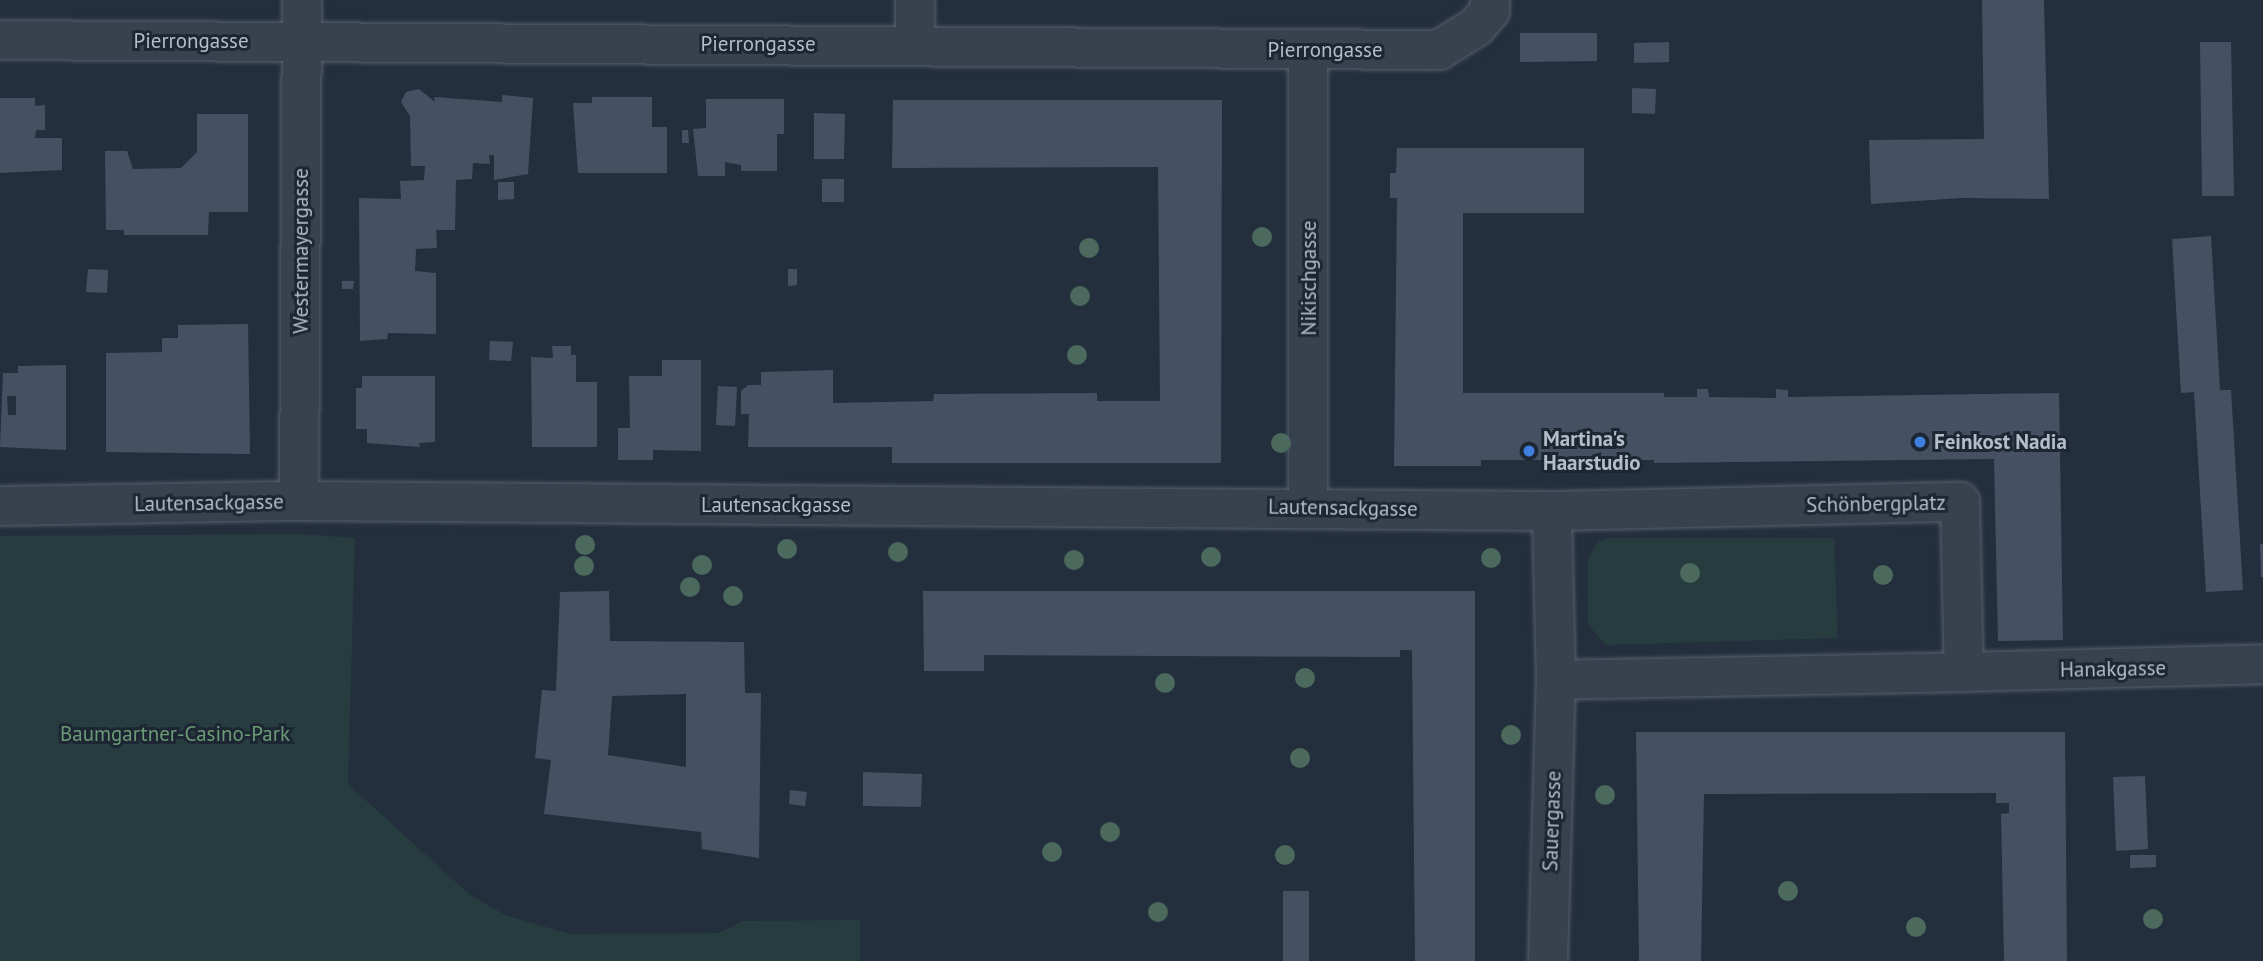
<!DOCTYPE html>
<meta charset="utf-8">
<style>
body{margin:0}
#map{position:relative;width:2263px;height:961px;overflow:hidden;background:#242f3e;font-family:"PT Sans",sans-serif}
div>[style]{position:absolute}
.green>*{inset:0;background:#263c3f}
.building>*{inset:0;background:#455162}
.roads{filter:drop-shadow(0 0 2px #565f6c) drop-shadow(0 0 2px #565f6c)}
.minor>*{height:38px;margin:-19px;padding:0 19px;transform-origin:19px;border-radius:19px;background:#38414e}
.trees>*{width:20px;height:20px;margin:-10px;border-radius:50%;background:#4b6a5d}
.dots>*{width:19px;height:19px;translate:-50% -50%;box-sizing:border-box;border:4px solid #1d2633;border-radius:50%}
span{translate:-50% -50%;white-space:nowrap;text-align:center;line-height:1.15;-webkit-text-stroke:6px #1d2633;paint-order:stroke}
.street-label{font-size:21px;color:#b4bcc9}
.poi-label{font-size:21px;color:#b4bcc9;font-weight:700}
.left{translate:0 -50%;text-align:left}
.park-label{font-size:21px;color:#6b9a76}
</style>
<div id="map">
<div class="green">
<i style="clip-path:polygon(298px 534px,355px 538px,348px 784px,469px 894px,505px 915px,570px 934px,719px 933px,743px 921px,860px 920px,860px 961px,0 961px,0 536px)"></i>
<i style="clip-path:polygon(1609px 538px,1834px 538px,1838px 638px,1606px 645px,1588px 625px,1588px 558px,1599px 541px)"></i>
</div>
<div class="building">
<i style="clip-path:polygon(1982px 0,2044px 0,2049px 199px,1961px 198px,1871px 204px,1869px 140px,1984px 139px)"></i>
<i style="clip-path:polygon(1520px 33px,1597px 33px,1597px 61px,1520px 62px)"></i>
<i style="clip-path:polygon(1669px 42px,1669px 62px,1634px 63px,1634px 43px)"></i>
<i style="clip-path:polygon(2200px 42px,2231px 42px,2234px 196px,2202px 196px)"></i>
<i style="clip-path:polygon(1632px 88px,1656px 89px,1655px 114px,1632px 113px)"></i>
<i style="clip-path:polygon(419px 89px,435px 102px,434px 97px,502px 102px,502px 95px,533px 98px,528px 174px,494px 180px,494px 155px,489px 155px,490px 164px,473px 163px,472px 179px,456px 180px,455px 230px,436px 230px,437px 248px,416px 249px,415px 271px,436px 273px,436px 334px,388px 333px,387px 339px,360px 341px,359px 198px,401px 199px,400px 181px,424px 180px,425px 166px,411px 166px,410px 116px,401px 102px,406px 92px)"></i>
<i style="clip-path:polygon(592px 97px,652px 97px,652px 127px,667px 127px,667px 173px,578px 173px,573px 103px,592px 103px)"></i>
<i style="clip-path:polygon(0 98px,35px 98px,35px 106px,45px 105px,45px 130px,36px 130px,35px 138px,62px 138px,62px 170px,0 173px)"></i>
<i style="clip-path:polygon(706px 99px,784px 99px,784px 134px,777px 134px,777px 171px,741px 171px,741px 165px,725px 162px,725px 176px,698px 176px,693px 129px,706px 128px)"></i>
<i style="clip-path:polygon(893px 100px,1222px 100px,1221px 463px,892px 463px,892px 447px,748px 447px,749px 414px,741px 414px,741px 391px,748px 385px,761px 385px,761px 372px,833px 370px,833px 403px,933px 401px,934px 394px,1097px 393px,1097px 401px,1160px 401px,1158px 167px,892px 168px)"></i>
<i style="clip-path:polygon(814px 113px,845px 114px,844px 159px,814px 159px)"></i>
<i style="clip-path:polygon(197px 114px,248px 114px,248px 212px,209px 212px,208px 235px,124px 235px,124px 230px,106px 230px,105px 151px,127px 151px,133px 169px,181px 168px,197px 152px)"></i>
<i style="clip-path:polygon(682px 130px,688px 130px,689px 143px,682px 143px)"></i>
<i style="clip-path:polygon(1397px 148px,1584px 148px,1584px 213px,1463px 213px,1463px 393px,1664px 393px,1664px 397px,1697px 397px,1697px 389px,1708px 389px,1709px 397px,1776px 398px,1776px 389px,1788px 390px,1788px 397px,2059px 393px,2063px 640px,1998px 641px,1994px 459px,1654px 463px,1654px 460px,1481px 460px,1481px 466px,1394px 466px,1397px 198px,1390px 198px,1390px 173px,1396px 173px)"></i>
<i style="clip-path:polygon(822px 179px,844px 179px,844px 202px,822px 202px)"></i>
<i style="clip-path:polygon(498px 182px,514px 182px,514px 199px,498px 200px)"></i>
<i style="clip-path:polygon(2211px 236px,2220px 390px,2231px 390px,2243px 590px,2206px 592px,2194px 392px,2181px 393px,2172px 239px)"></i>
<i style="clip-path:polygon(88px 269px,108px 270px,107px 293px,86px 292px)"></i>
<i style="clip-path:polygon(788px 269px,797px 269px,797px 285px,788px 286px)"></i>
<i style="clip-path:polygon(342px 281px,354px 281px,353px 289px,342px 289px)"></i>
<i style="clip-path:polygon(248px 324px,250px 454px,106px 452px,106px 353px,162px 352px,162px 338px,178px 338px,178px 325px)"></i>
<i style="clip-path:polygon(490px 341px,513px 342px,511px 361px,489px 360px)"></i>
<i style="clip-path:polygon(552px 346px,571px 346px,571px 355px,576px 355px,576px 382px,597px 382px,597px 447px,532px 447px,531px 357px,553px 358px)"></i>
<i style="clip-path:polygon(662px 360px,701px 360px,701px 451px,653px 450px,653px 460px,618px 460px,618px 428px,630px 428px,629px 376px,662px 376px)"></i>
<i style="clip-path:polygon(evenodd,66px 365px,66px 450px,0 447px,3px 373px,18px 373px,18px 366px,66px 365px,7px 396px,16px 396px,16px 415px,8px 415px,7px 396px)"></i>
<i style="clip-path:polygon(362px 376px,435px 376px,435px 442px,419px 443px,420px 447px,367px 443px,367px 429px,356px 429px,356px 388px,362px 388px)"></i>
<i style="clip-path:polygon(718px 386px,737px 387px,735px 426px,716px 425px)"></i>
<i style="clip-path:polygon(2260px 544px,2263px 544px,2263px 577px,2261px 577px)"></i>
<i style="clip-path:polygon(evenodd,609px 591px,610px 641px,744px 642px,745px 693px,761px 693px,759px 858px,702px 849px,701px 832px,544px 814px,551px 760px,535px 758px,542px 690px,556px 691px,560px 592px,609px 591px,686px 694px,686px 767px,608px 755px,612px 696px,686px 694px)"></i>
<i style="clip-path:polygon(923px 591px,1475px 591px,1475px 961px,1415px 961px,1412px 650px,1400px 650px,1400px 657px,984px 655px,984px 671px,924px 671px)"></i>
<i style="clip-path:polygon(1636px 732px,2065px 732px,2067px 961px,2004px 961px,2001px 814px,2009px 813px,2009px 803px,1996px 803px,1996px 793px,1704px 794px,1701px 961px,1639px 961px)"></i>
<i style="clip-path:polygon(863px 772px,922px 774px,921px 807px,863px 806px)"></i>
<i style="clip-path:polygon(2145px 776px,2148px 849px,2116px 851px,2113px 777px)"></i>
<i style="clip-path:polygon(790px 790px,807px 792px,805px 806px,789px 804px)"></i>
<i style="clip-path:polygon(2130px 855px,2156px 855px,2156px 867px,2130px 868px)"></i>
<i style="clip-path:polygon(1283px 891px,1309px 891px,1309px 961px,1283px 961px)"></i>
</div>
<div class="roads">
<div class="minor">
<i style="left:0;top:40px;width:1439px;rotate:0.4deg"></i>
<i style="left:1439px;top:50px;width:44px;rotate:-31.9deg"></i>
<i style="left:1476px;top:27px;width:21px;rotate:-49deg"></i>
<i style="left:1490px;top:11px;width:11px;rotate:-90deg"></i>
<i style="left:915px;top:45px;width:45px;rotate:-90deg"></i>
<i style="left:1308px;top:50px;width:457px;rotate:90deg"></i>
<i style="left:299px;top:501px;width:501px;rotate:-89.66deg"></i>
<i style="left:0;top:506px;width:299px;rotate:-1deg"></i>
<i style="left:299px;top:501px;width:1253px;rotate:0.46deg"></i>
<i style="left:1964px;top:672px;width:299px;rotate:-1.5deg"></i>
<i style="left:1548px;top:961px;width:281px;rotate:-88.4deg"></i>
<i style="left:1556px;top:680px;width:169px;rotate:-91.4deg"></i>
<i style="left:1552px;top:511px;width:408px;rotate:-1.3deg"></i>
<i style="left:1960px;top:502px;width:170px;rotate:88.7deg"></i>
<i style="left:1964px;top:672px;width:408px;rotate:178.9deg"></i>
</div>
</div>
<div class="trees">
<i style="left:1262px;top:237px"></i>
<i style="left:1089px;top:248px"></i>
<i style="left:1080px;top:296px"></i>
<i style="left:1077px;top:355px"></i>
<i style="left:1281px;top:443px"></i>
<i style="left:585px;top:545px"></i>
<i style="left:787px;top:549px"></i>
<i style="left:898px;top:552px"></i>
<i style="left:1211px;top:557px"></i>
<i style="left:1491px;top:558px"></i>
<i style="left:1074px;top:560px"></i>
<i style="left:702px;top:565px"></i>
<i style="left:584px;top:566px"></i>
<i style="left:1690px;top:573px"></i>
<i style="left:1883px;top:575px"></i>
<i style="left:690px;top:587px"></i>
<i style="left:733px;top:596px"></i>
<i style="left:1305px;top:678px"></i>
<i style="left:1165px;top:683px"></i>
<i style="left:1511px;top:735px"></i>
<i style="left:1300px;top:758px"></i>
<i style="left:1605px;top:795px"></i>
<i style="left:1110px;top:832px"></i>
<i style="left:1052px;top:852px"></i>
<i style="left:1285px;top:855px"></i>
<i style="left:1788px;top:891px"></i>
<i style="left:1158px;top:912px"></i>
<i style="left:2153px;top:919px"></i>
<i style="left:1916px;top:927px"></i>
</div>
<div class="dots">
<i style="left:1920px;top:442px;background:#3f7fe0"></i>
<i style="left:1529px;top:451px;background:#3f7fe0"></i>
</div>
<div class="street-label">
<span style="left:191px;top:41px">Pierrongasse</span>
<span style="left:758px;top:44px">Pierrongasse</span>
<span style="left:1325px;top:50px">Pierrongasse</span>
<span style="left:301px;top:251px;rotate:-90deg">Westermayergasse</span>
<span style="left:1309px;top:278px;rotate:-90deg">Nikischgasse</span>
<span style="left:209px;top:503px;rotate:-1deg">Lautensackgasse</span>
<span style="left:1876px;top:504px;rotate:-1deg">Schönbergplatz</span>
<span style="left:776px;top:505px">Lautensackgasse</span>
<span style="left:1343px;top:508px;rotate:1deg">Lautensackgasse</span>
<span style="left:2113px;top:669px;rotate:-1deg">Hanakgasse</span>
<span style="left:1552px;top:821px;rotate:-88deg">Sauergasse</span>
</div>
<div class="poi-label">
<span class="left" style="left:1543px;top:451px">Martina's<br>Haarstudio</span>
<span class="left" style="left:1934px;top:442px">Feinkost Nadia</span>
</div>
<div class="park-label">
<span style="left:175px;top:734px">Baumgartner-Casino-Park</span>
</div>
</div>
